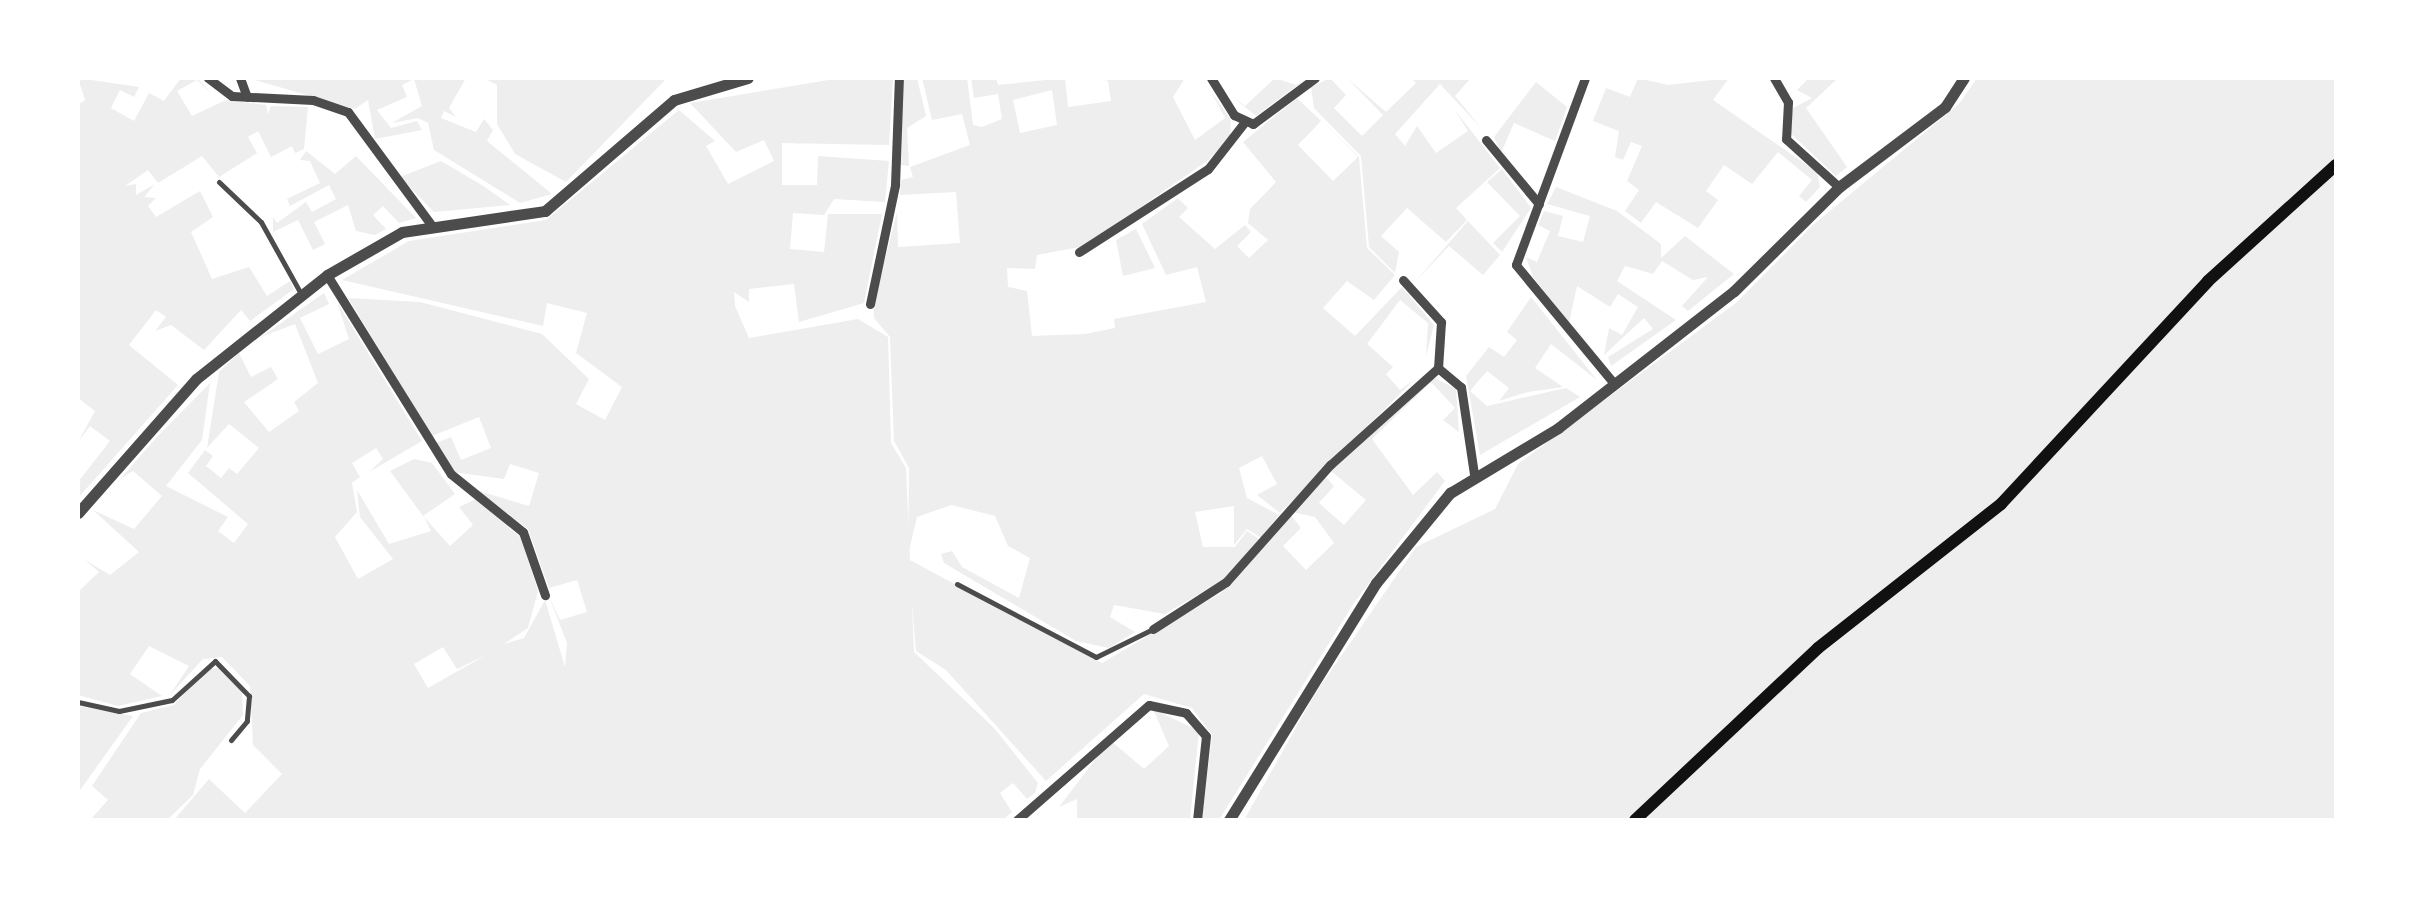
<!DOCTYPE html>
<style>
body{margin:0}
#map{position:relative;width:2414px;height:898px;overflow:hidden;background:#fff;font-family:"Alegreya Sans",sans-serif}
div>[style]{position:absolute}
.green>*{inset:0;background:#eee}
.service>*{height:5px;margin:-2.5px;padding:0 2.5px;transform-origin:2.5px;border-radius:2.5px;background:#4c4c4c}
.minor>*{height:9px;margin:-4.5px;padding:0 4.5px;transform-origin:4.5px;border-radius:4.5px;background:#4c4c4c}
.tertiary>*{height:11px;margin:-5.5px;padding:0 5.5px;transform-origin:5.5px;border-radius:5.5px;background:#4c4c4c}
.secondary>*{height:12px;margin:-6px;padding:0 6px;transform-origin:6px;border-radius:6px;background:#111}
span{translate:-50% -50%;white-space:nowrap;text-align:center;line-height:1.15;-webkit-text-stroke:9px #fff;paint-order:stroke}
.frame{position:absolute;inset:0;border:80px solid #fff;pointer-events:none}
</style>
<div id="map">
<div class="green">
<i style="clip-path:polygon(78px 78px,139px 87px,134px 97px,120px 90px,111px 108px,134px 121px,149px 93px,164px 101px,181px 78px,197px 78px,214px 96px,197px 80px,177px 91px,192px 116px,226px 100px,266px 105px,268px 114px,271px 106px,308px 107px,304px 149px,295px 153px,292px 146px,271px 157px,258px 131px,248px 137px,257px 153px,219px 177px,202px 156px,158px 183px,148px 170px,125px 186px,136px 184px,136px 195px,155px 184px,144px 197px,156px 198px,148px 206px,156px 217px,200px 191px,213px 217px,191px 232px,212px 279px,249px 267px,267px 296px,290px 281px,294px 289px,250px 321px,241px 310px,204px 350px,171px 325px,155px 331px,166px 317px,156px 310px,129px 345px,178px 385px,78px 498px,78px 482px,110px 441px,90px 426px,78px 442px,95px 411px,78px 398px,78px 105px,85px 100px)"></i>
<i style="clip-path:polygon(248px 78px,466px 78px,449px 108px,456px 117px,444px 111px,441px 118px,476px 132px,484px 119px,493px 130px,487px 141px,552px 194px,520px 203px,434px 150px,428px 123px,418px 118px,392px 123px,422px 106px,414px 79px,402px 85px,407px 97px,377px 110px,391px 128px,417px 121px,422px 130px,375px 139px,368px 100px,355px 109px)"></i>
<i style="clip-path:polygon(484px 78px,667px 78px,566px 182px,515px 154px,497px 124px,497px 85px)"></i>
<i style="clip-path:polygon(evenodd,841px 78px,893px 78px,889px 145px,782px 143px,782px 185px,817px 185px,818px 156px,889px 161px,885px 202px,834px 199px,824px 215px,793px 213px,790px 249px,824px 252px,828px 214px,882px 214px,864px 303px,799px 322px,794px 284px,749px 289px,749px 302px,734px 292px,735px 306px,749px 338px,858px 319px,888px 337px,891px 443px,906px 468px,914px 652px,994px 728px,1038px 783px,1035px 793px,1027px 799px,1013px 783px,1000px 793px,1012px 812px,1003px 820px,174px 820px,209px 779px,245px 813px,282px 774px,253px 745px,250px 686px,222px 657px,203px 659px,169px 696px,189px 666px,149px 646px,130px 674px,162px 696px,118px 706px,78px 695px,78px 592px,99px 572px,85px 560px,110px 575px,139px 552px,93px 510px,134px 529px,162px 496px,133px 471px,120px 479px,156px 438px,210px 383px,202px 440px,166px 486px,228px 517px,218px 531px,234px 543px,248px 524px,188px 473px,205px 450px,213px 456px,206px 466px,221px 478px,229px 468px,237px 474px,259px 448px,229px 424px,207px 448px,219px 372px,239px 353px,251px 377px,271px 367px,278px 379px,244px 402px,269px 432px,299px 411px,294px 402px,318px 383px,295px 324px,261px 337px,324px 293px,329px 304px,300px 318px,318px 354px,349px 339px,337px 302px,422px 441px,369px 472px,383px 459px,376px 448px,352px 463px,360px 477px,352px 483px,357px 512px,335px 537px,358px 579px,393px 559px,360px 517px,357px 490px,389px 544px,431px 531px,424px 517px,450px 546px,473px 525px,459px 507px,476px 499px,521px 538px,538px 591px,528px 628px,504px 644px,524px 638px,545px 600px,565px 667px,567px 643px,548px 594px,560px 620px,587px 612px,577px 580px,549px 588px,528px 529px,476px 490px,529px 506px,539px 473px,510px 464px,504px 479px,453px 472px,436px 443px,451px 437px,461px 460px,491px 448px,479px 417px,432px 436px,348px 298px,420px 302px,542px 334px,589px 379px,576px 404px,605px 420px,622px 387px,576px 353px,587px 313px,547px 303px,543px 326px,342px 280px,409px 241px,546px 220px,679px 110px,715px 141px,706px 146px,728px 184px,774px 161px,764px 140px,736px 152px,690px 103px,841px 78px,443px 647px,457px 669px,486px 655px,428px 688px,414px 664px,443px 647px)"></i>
<i style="clip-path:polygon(903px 78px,917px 78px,926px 116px,907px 128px,909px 166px,901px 165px)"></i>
<i style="clip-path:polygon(evenodd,922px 78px,967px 78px,973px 125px,982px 127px,1002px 119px,998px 94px,974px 98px,971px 78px,996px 78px,998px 85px,1065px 78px,1068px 107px,1111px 101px,1108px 81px,1097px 78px,1185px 78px,1173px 97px,1195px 140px,1225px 118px,1210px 90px,1231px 120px,1230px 139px,1207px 161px,1085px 246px,1037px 255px,1035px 269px,1007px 268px,1008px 287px,1027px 291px,1032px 336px,1085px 334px,1115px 328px,1114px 319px,1206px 302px,1197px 267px,1166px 275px,1142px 224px,1178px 198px,1188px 208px,1179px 217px,1215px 249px,1245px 225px,1251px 232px,1237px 246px,1249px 258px,1268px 240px,1248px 223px,1250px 209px,1276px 182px,1243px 142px,1297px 98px,1321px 121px,1298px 145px,1333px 181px,1358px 157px,1323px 121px,1359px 157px,1367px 248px,1395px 275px,1374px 300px,1347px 281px,1323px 308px,1355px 336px,1402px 287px,1434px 325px,1426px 356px,1428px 323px,1400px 300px,1367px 344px,1393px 367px,1386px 374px,1400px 390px,1415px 379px,1280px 513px,1257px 495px,1277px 484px,1262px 456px,1239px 468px,1247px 498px,1279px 515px,1261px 538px,1247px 529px,1234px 545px,1234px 506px,1195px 512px,1203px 547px,1235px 547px,1247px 531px,1259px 539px,1226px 578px,1165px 614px,1114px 605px,1110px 617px,1135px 632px,1109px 648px,1076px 641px,944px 563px,941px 554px,952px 551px,962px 567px,1019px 598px,1030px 558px,1008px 546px,995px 516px,951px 505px,917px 517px,908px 555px,909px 468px,894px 441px,890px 337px,874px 318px,874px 303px,897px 212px,898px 247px,960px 243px,956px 192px,900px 195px,901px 180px,913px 177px,910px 167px,970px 145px,962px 114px,932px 120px,922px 78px,1052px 90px,1057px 125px,1020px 133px,1013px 100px,1052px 90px)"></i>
<i style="clip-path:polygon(1275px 78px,1296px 85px,1307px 78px,1256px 116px,1230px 95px,1245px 106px)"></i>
<i style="clip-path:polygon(1330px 78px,1346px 95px,1334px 108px,1362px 136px,1383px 115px,1347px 78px,1386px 112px,1416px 83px,1411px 78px,1471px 78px,1455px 96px,1482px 129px,1440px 84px,1395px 134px,1405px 146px,1417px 126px,1436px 153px,1468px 131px,1454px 109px,1500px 168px,1456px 208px,1467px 220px,1446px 242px,1407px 208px,1381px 236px,1399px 252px,1395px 273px,1369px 247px,1361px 156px,1314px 108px,1311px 87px)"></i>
<i style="clip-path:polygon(1638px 78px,1668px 85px,1729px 78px,1713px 100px,1817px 172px,1820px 187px,1806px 202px,1799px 196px,1812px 180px,1778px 152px,1752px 184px,1724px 165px,1706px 191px,1718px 200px,1698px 228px,1656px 202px,1641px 223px,1625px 211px,1639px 190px,1627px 181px,1642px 146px,1631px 142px,1623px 160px,1615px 157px,1619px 131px,1593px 121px,1606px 88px,1630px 97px)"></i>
<i style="clip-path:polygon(1809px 78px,1837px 79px,1806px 108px,1847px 167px,1836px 176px,1789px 132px,1793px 108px,1812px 98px,1797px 90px)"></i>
<i style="clip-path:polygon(1977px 78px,2336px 78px,2336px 820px,1244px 820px,1315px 694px,1416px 547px,1495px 509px,1518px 464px,1736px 303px,1813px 225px,1959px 104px)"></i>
<i style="clip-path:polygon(1536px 82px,1567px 107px,1555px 141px,1514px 123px,1501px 153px,1494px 137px)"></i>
<i style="clip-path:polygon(306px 151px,335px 174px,356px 156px,416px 218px,399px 223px,383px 206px,373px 215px,386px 229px,375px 235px,356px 231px,348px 205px,314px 222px,325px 244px,313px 250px,298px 220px,273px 232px,273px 217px,277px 223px,306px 202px,312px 212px,336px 199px,329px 185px,290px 206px,287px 199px,320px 183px,310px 161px,300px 160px)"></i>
<i style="clip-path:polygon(441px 161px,485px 187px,510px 205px,434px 212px,400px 177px)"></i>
<i style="clip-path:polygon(1502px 169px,1531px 208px,1502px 252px,1493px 243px,1520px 216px,1487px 182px)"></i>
<i style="clip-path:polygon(1556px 187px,1617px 211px,1661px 244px,1661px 258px,1685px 236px,1734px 274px,1688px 311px,1682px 306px,1708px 277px,1693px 280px,1662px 261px,1653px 274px,1625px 266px,1617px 281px,1676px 320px,1611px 366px,1608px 357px,1653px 329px,1644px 318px,1604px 355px,1609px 328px,1622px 335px,1638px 307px,1618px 294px,1610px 307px,1577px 286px,1569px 323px,1533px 277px,1526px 257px,1537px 262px,1550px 231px,1538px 225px,1544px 211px,1563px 216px,1558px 236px,1583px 242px,1590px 216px,1547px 204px)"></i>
<i style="clip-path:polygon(1468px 221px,1500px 255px,1483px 275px,1449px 246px,1414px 283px)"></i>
<i style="clip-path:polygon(1136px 229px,1155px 268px,1123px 276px,1116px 240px)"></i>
<i style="clip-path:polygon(1531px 297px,1597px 380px,1551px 344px,1535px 368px,1563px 387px,1528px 392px,1499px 401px,1509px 388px,1487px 371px,1470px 391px,1487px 406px,1566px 388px,1580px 397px,1480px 455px,1466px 376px,1489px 347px,1504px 357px,1517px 340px,1507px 332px)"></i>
<i style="clip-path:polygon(1433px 377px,1456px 389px,1459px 432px,1443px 420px,1455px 408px,1431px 382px,1372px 439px,1413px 495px,1437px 472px,1445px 481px,1354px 603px,1219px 820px,1202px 820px,1212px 735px,1192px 708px,1144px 694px,1046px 781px,946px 670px,916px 651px,908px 559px,1102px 663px,1221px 593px,1290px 514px,1301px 528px,1283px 546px,1306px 570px,1334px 543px,1315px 517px,1292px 512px,1325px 476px,1334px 486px,1319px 503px,1344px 525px,1366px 500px,1331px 471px)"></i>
<i style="clip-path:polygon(414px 459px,432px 463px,455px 494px,423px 516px,390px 471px)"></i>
<i style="clip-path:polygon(220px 668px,242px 689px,243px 715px,200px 769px,193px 795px,167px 820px,90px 820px,108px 800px,92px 786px,141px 713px,174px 705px,206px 669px)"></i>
<i style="clip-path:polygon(78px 706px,133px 716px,78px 793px)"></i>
<i style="clip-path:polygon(1153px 709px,1199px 731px,1190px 820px,1077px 820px,1077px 799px,1059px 807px,1110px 740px,1144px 769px,1169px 746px)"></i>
</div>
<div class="service">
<i style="left:219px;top:182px;width:58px;rotate:43.6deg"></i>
<i style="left:261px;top:222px;width:82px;rotate:60.9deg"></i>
<i style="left:957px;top:584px;width:157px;rotate:27.7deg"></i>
<i style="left:1096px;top:657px;width:64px;rotate:-26.2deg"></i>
<i style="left:78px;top:702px;width:42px;rotate:12.4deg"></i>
<i style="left:119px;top:711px;width:54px;rotate:-11.7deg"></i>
<i style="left:172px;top:700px;width:58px;rotate:-42.2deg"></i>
<i style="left:215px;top:661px;width:49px;rotate:45.8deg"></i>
<i style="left:249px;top:696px;width:25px;rotate:95deg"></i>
<i style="left:247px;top:721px;width:25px;rotate:130deg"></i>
</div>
<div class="minor">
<i style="left:208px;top:78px;width:30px;rotate:37deg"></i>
<i style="left:232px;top:96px;width:81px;rotate:2.8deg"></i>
<i style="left:313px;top:100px;width:37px;rotate:19deg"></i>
<i style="left:348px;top:112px;width:142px;rotate:53.6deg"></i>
<i style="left:240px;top:78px;width:20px;rotate:70deg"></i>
<i style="left:1211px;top:78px;width:44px;rotate:58.1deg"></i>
<i style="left:1234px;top:115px;width:21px;rotate:25deg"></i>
<i style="left:1253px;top:124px;width:77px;rotate:-36.6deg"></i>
<i style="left:1585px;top:78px;width:199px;rotate:110.3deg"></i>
<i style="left:1516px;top:265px;width:151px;rotate:50.4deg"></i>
<i style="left:1774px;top:78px;width:28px;rotate:60deg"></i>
<i style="left:1788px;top:102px;width:37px;rotate:93deg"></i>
<i style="left:1786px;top:139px;width:72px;rotate:42.2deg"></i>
<i style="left:1486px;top:140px;width:83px;rotate:50.4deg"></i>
<i style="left:1079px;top:252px;width:153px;rotate:-32.8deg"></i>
<i style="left:1208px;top:169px;width:58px;rotate:-52deg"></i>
<i style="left:327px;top:275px;width:234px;rotate:58.1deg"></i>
<i style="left:451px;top:474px;width:92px;rotate:38.9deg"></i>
<i style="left:523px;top:532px;width:67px;rotate:70.8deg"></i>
<i style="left:1403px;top:280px;width:57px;rotate:47.9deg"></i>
<i style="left:1441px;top:322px;width:46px;rotate:93.7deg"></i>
<i style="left:870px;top:304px;width:122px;rotate:-78.1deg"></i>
<i style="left:895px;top:185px;width:107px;rotate:-87.9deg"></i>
<i style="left:1153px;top:629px;width:87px;rotate:-32.8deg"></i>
<i style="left:1226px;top:582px;width:157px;rotate:-48.4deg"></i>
<i style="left:1330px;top:465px;width:145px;rotate:-41.9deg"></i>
<i style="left:1438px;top:368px;width:30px;rotate:40deg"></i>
<i style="left:1461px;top:387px;width:88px;rotate:81.5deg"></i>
<i style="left:1017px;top:820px;width:175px;rotate:-41.1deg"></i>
<i style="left:1149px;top:705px;width:38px;rotate:12deg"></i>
<i style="left:1186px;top:713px;width:30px;rotate:49deg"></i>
<i style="left:1206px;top:736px;width:84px;rotate:96.1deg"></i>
</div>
<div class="tertiary">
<i style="left:78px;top:513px;width:179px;rotate:-48.6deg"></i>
<i style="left:196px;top:379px;width:167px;rotate:-38.4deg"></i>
<i style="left:327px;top:275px;width:86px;rotate:-29.8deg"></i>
<i style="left:402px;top:232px;width:145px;rotate:-8.4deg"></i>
<i style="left:545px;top:211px;width:170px;rotate:-40.7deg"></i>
<i style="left:674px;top:100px;width:77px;rotate:-16.6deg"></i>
<i style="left:1229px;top:820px;width:279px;rotate:-58.2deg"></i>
<i style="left:1376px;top:583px;width:117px;rotate:-50.6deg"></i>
<i style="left:1450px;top:493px;width:126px;rotate:-31deg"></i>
<i style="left:1558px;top:428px;width:223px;rotate:-37.9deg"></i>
<i style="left:1734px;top:291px;width:148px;rotate:-44.7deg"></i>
<i style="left:1839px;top:187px;width:133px;rotate:-37deg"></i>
<i style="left:1945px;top:107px;width:35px;rotate:-57deg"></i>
</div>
<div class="secondary">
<i style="left:1635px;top:820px;width:251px;rotate:-43.2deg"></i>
<i style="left:1818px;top:648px;width:233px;rotate:-38.2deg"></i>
<i style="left:2001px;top:504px;width:304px;rotate:-47.1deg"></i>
<i style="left:2208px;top:281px;width:173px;rotate:-42.2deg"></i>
</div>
<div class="frame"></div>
</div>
